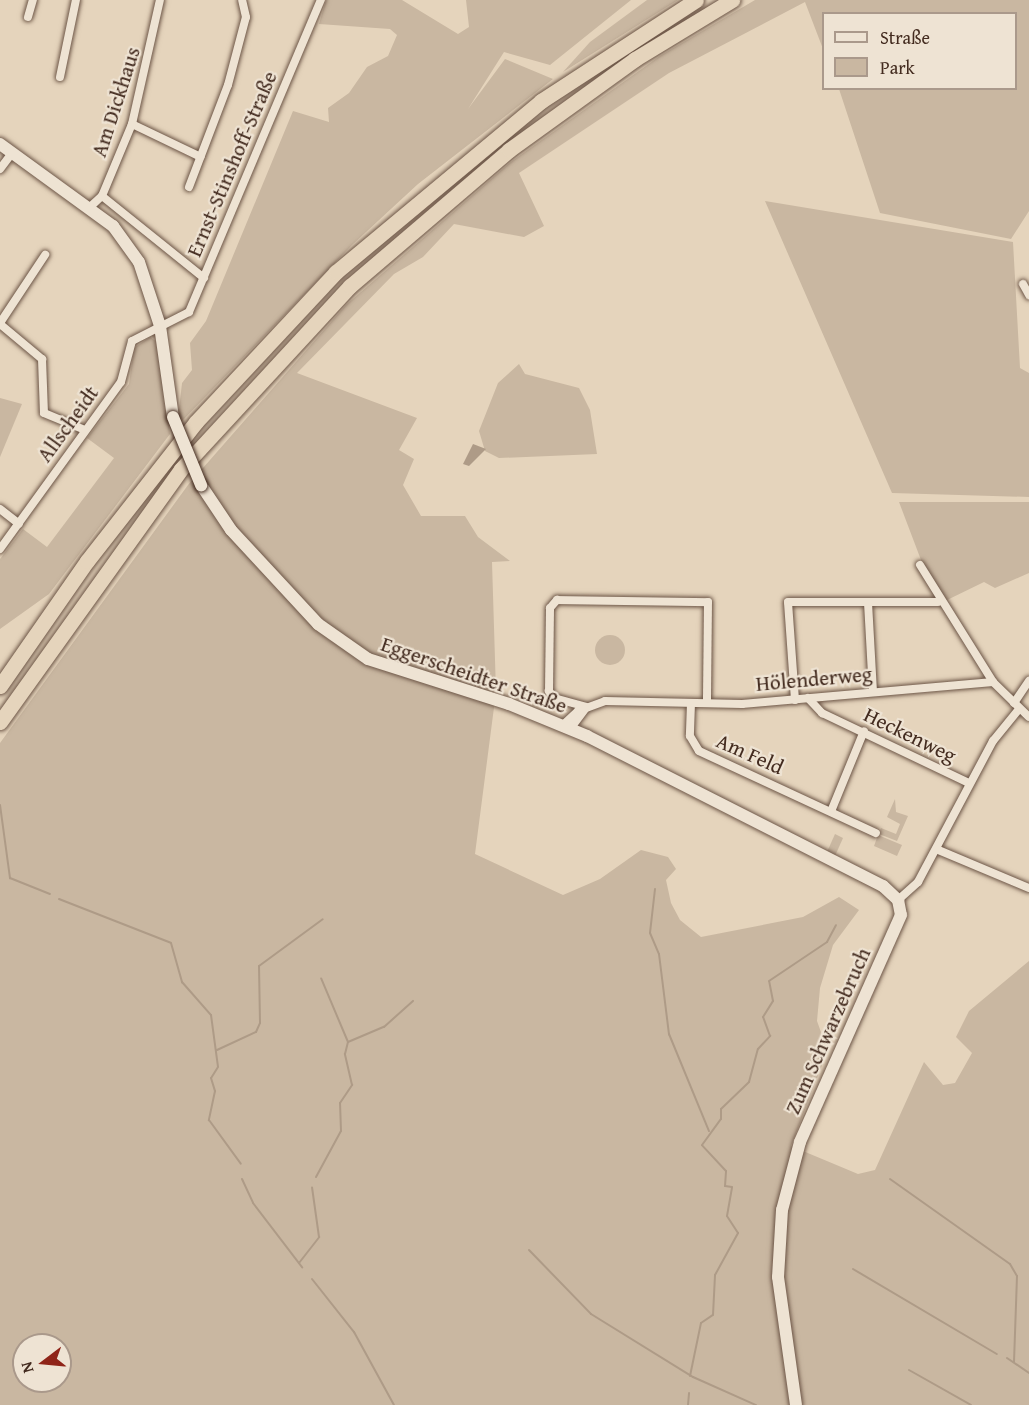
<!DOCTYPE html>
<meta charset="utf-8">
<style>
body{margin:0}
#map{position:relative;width:1029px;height:1405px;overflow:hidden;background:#e5d4bc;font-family:"Gentium Book Plus",serif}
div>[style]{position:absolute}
.green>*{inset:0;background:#c9b7a1}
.round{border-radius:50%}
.water>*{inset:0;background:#ae9b87}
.stream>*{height:2px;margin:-1px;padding:0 1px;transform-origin:1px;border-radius:1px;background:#ae9b87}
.roads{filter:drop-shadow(0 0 2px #6c5546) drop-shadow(0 0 2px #6c5546)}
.street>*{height:8px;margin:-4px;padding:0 4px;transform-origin:4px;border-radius:4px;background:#eee3d3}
.secondary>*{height:12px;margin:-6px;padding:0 6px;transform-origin:6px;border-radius:6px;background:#eee3d3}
.highway>*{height:15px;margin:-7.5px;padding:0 7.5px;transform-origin:7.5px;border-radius:7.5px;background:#e5d4bc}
.bridges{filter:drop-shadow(0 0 2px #432b1f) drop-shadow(0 0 2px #432b1f)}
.secondary-bridge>*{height:12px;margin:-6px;padding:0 6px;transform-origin:6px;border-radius:6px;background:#eee3d3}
span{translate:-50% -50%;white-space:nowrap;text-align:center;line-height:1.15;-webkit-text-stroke:4.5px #eee3d3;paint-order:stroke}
.street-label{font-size:21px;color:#432b1f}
.legend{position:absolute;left:822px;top:12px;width:195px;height:78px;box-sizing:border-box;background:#eee3d3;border:2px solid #aa998b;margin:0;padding:8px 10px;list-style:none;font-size:18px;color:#432b1f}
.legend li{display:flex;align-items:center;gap:12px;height:30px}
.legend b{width:30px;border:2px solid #aa998b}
.north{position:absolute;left:12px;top:1333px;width:60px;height:60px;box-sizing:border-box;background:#eee3d3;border:2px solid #aa998b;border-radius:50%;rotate:254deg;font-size:16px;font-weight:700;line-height:24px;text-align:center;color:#432b1f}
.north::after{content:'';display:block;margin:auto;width:21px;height:27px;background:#8f2418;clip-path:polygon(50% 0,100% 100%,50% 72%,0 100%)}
</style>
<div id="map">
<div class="green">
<i style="clip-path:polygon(326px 0,402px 0,458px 34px,469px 27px,466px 0,631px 0,550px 65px,504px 52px,468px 109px,505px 59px,553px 79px,418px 184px,352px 245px,182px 421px,179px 410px,182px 383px,192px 370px,190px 343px,206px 321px,293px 111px,329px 122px,328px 108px,349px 93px,367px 67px,388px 56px,397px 35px,390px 29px,319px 24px)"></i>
<i style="clip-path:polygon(647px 0,678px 0,563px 72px,590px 42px)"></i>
<i style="clip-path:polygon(evenodd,755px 0,1029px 0,1029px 211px,1011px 239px,880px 213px,839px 89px,1016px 88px,1016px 14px,824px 14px,823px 49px,805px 2px,669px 73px,519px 173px,544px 226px,524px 237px,454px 224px,423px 257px,394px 274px,297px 373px,417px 418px,399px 450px,414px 459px,403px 485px,421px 516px,465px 516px,478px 537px,510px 561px,492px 562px,496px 692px,475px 854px,563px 895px,600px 879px,641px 850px,668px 857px,676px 869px,666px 880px,671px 903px,680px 920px,701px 937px,803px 917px,839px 897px,859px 910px,833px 945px,820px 988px,817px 1021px,822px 1035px,834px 1034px,791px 1146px,858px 1174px,875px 1170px,924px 1062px,943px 1085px,955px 1083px,972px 1053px,956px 1037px,969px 1011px,1029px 961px,1029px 1405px,0 1405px,0 743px,188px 485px,346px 305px,511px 162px,660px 56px,755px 0,24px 1345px,60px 1345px,60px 1381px,24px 1381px,24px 1345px)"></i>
<i style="clip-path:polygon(765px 201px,1013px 242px,1020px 368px,1029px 373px,1029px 497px,892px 493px)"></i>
<i style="clip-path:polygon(150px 337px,157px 342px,170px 434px,49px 594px,0 629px,0 559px,23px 529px,47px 547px,114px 458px,87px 438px,129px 384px,134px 348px)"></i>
<i style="clip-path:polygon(519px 364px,525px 374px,579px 388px,590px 410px,597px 454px,499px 458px,485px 451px,479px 431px,498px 383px)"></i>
<i style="clip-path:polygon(0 398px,22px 404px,0 457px)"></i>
<i style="clip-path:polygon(899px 502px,1029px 502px,1029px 573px,995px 588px,984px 582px,945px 601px,921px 560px)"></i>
<i class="round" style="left:595px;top:635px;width:30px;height:30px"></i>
<i style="clip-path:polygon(895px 799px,896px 812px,908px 816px,897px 841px,879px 834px,881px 828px,896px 834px,900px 824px,887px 817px)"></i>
<i style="clip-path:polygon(835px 834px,843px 838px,835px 856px,827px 852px)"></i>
<i style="clip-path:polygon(878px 835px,902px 845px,897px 856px,874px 846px)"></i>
</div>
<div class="water">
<i style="clip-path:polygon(473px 444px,486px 449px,469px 466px,463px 464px)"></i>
</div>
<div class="stream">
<i style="left:0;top:805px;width:74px;rotate:82.2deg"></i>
<i style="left:10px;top:878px;width:43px;rotate:21.8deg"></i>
<i style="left:655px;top:889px;width:44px;rotate:96.5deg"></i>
<i style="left:650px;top:933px;width:23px;rotate:67deg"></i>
<i style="left:659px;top:954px;width:81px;rotate:82.9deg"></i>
<i style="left:669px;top:1034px;width:105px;rotate:67.6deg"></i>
<i style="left:59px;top:899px;width:120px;rotate:21.4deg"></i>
<i style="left:171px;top:943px;width:41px;rotate:74.2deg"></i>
<i style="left:182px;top:982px;width:44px;rotate:48.7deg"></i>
<i style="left:211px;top:1015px;width:52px;rotate:82.3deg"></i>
<i style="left:218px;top:1067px;width:13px;rotate:122deg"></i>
<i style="left:211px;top:1078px;width:14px;rotate:73deg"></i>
<i style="left:215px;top:1091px;width:30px;rotate:102deg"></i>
<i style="left:209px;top:1120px;width:54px;rotate:54deg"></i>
<i style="left:348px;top:1042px;width:39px;rotate:-23deg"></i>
<i style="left:384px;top:1027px;width:39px;rotate:-42deg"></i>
<i style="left:217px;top:1050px;width:43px;rotate:-24.8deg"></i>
<i style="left:256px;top:1032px;width:10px;rotate:-66deg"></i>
<i style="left:260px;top:1023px;width:57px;rotate:-91deg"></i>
<i style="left:259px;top:966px;width:79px;rotate:-36.3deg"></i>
<i style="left:316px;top:1177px;width:52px;rotate:-61.5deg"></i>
<i style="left:341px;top:1131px;width:28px;rotate:-92deg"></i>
<i style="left:340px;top:1103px;width:22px;rotate:-56deg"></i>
<i style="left:352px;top:1085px;width:32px;rotate:-103deg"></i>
<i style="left:345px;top:1054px;width:12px;rotate:-76deg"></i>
<i style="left:348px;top:1042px;width:69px;rotate:-112.9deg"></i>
<i style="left:242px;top:1179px;width:26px;rotate:65deg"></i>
<i style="left:253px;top:1203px;width:81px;rotate:52.6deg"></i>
<i style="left:890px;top:1179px;width:147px;rotate:35.3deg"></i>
<i style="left:1010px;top:1264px;width:14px;rotate:60deg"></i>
<i style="left:1017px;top:1276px;width:86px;rotate:92deg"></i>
<i style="left:529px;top:1250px;width:89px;rotate:45.9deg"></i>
<i style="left:591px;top:1314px;width:120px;rotate:31.7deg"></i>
<i style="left:693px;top:1377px;width:69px;rotate:24deg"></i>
<i style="left:299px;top:1263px;width:33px;rotate:-52deg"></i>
<i style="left:319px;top:1237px;width:50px;rotate:-98deg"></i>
<i style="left:853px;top:1269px;width:167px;rotate:30.6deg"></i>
<i style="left:312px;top:1279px;width:68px;rotate:51.6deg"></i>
<i style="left:354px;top:1332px;width:83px;rotate:61.3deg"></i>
<i style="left:1007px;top:1358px;width:27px;rotate:34deg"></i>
<i style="left:909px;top:1370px;width:71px;rotate:29.4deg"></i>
<i style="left:690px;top:1376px;width:54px;rotate:-78.3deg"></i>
<i style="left:701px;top:1323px;width:14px;rotate:-34deg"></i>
<i style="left:713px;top:1315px;width:40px;rotate:-87.1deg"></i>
<i style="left:715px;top:1275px;width:48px;rotate:-61.3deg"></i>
<i style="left:738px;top:1233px;width:20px;rotate:-123deg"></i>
<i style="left:727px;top:1216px;width:29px;rotate:-80deg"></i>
<i style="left:732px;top:1187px;width:7px;rotate:-172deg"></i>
<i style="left:725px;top:1186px;width:15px;rotate:-86deg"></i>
<i style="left:726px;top:1171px;width:35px;rotate:-133deg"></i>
<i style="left:702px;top:1145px;width:32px;rotate:-54deg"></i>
<i style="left:721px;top:1119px;width:10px;rotate:-90deg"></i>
<i style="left:721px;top:1109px;width:39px;rotate:-44deg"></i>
<i style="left:749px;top:1082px;width:34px;rotate:-75deg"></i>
<i style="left:758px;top:1049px;width:18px;rotate:-47deg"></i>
<i style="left:770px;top:1036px;width:20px;rotate:-110deg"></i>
<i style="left:763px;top:1017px;width:19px;rotate:-58deg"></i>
<i style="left:773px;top:1001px;width:20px;rotate:-101deg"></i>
<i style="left:769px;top:981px;width:70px;rotate:-33.9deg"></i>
<i style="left:827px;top:942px;width:19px;rotate:-62deg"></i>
<i style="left:688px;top:1405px;width:12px;rotate:-85deg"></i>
</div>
<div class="roads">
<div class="street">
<i style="left:28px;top:17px;width:18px;rotate:-74deg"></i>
<i style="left:60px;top:77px;width:79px;rotate:-78.3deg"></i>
<i style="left:132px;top:124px;width:76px;rotate:25.6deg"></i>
<i style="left:0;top:169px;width:20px;rotate:-53deg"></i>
<i style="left:189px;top:187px;width:109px;rotate:-69.1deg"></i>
<i style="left:228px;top:85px;width:70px;rotate:-75.2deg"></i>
<i style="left:246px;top:17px;width:17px;rotate:-103deg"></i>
<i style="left:102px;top:196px;width:131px;rotate:38.8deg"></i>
<i style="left:90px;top:207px;width:16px;rotate:-43deg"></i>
<i style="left:102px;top:196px;width:78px;rotate:-67.4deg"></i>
<i style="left:132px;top:124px;width:127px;rotate:-77.3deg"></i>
<i style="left:1023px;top:284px;width:13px;rotate:61deg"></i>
<i style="left:0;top:323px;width:82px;rotate:-56.5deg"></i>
<i style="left:0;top:324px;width:55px;rotate:39.8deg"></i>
<i style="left:42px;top:359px;width:54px;rotate:87.9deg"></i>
<i style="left:44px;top:413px;width:44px;rotate:22.5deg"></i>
<i style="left:0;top:509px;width:24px;rotate:38deg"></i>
<i style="left:0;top:549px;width:206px;rotate:-54.1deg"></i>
<i style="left:121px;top:382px;width:42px;rotate:-75deg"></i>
<i style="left:132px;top:341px;width:64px;rotate:-27deg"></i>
<i style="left:189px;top:312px;width:339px;rotate:-67.1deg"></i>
<i style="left:920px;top:565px;width:138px;rotate:58deg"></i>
<i style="left:993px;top:682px;width:50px;rotate:44.2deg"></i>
<i style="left:873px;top:692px;width:90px;rotate:-93.2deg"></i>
<i style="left:868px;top:602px;width:70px"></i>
<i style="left:808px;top:698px;width:21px;rotate:47deg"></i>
<i style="left:822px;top:713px;width:163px;rotate:25.5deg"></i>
<i style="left:795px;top:700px;width:98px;rotate:-94.1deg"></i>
<i style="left:788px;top:602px;width:80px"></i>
<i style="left:691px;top:703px;width:33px;rotate:92deg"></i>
<i style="left:690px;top:736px;width:17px;rotate:59deg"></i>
<i style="left:699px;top:751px;width:195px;rotate:24.9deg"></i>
<i style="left:1014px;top:703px;width:27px;rotate:-56deg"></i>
<i style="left:587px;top:707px;width:34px;rotate:-165deg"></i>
<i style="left:554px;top:698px;width:9px;rotate:-126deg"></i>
<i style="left:549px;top:691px;width:83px;rotate:-89.3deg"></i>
<i style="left:550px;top:608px;width:11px;rotate:-49deg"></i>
<i style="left:557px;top:600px;width:151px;rotate:0.8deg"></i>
<i style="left:708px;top:602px;width:101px;rotate:90.6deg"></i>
<i style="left:563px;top:725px;width:21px;rotate:-43deg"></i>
<i style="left:578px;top:711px;width:29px;rotate:-20deg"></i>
<i style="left:605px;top:701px;width:137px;rotate:1.3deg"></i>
<i style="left:742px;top:704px;width:252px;rotate:-5deg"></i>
<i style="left:570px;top:729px;width:25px;rotate:-53deg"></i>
<i style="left:832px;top:809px;width:84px;rotate:-67.7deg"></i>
<i style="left:936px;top:849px;width:101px;rotate:22.8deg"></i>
<i style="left:898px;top:900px;width:27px;rotate:-42deg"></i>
<i style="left:918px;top:882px;width:160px;rotate:-62deg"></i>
<i style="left:993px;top:741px;width:41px;rotate:-50.9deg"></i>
</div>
<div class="secondary">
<i style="left:0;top:144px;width:140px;rotate:36deg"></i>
<i style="left:113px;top:226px;width:44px;rotate:54.2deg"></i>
<i style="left:139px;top:262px;width:67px;rotate:71.8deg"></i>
<i style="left:160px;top:326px;width:92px;rotate:81.9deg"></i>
<i style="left:201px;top:485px;width:54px;rotate:56.3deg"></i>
<i style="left:231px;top:530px;width:128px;rotate:47.2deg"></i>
<i style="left:318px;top:624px;width:61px;rotate:35deg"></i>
<i style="left:368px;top:659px;width:148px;rotate:17.7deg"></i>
<i style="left:509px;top:704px;width:84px;rotate:22.3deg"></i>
<i style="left:587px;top:736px;width:332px;rotate:26.9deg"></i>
<i style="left:883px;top:886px;width:21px;rotate:43deg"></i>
<i style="left:898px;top:900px;width:15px;rotate:79deg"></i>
<i style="left:901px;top:915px;width:248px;rotate:114deg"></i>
<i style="left:800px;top:1142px;width:70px;rotate:104.8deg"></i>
<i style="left:782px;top:1210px;width:67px;rotate:93.4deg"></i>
<i style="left:778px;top:1277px;width:129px;rotate:82deg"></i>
</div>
<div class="highway">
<i style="left:0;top:686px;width:152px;rotate:-55.2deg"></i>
<i style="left:87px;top:561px;width:177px;rotate:-51.9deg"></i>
<i style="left:196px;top:422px;width:205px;rotate:-47deg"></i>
<i style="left:336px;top:272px;width:267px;rotate:-39.8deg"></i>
<i style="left:541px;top:101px;width:185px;rotate:-33.1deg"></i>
<i style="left:0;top:722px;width:311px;rotate:-54.4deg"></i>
<i style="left:181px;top:469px;width:249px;rotate:-47.3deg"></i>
<i style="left:350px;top:286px;width:209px;rotate:-40.5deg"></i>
<i style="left:509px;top:150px;width:155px;rotate:-35.8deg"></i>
<i style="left:635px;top:59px;width:114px;rotate:-31.3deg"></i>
</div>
</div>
<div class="bridges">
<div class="secondary-bridge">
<i style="left:173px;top:417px;width:74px;rotate:67.6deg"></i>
</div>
</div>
<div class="street-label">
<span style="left:116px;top:102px;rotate:-72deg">Am Dickhaus</span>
<span style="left:232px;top:164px;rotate:-67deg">Ernst-Stinshoff-Straße</span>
<span style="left:68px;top:424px;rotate:-54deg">Allscheidt</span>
<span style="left:474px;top:675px;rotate:19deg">Eggerscheidter Straße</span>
<span style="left:814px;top:679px;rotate:-5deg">Hölenderweg</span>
<span style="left:910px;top:735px;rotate:26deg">Heckenweg</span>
<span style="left:750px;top:754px;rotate:24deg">Am Feld</span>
<span style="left:828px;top:1031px;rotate:-66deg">Zum Schwarzebruch</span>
</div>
<ul class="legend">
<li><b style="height:8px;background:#eee3d3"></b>Straße</li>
<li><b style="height:16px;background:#c9b7a1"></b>Park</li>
</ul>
<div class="north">N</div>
</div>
